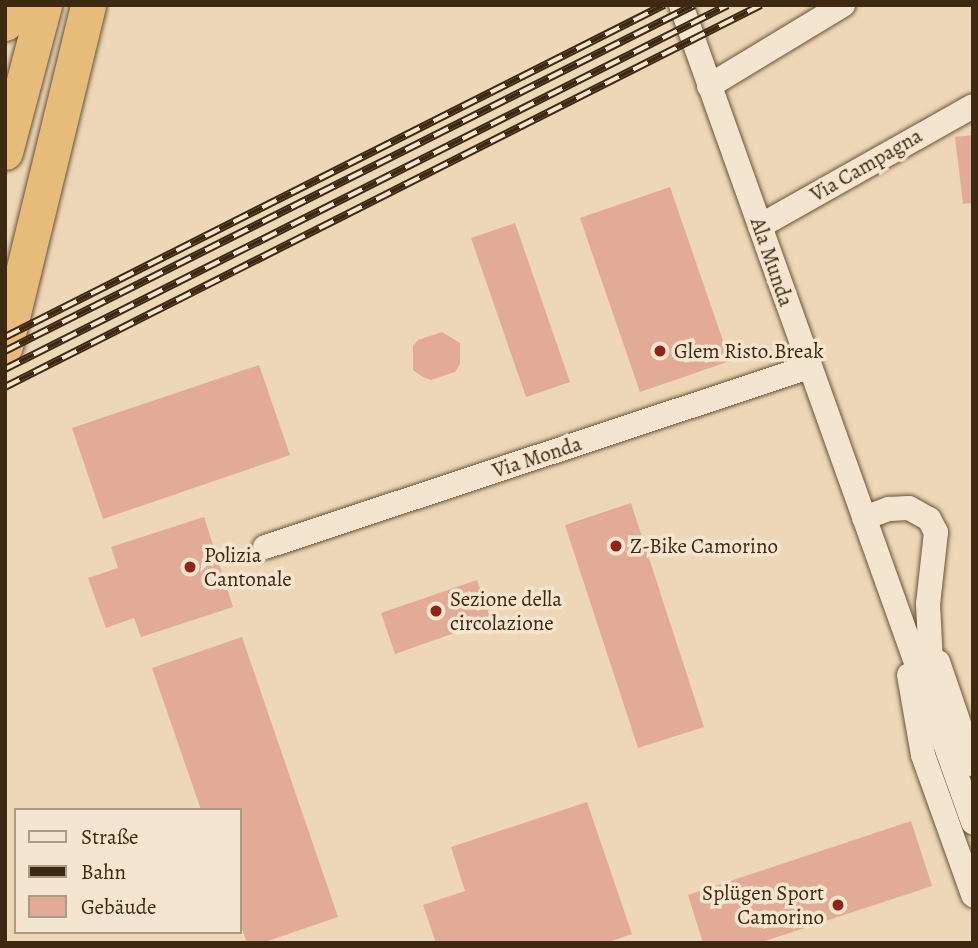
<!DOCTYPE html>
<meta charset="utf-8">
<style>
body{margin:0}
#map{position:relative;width:978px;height:948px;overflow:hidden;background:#eed7b6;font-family:Alegreya,serif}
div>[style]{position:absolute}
.building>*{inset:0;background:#e2ab96}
.roads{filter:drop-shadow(0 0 2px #69543a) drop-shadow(0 0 2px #69543a)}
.minor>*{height:24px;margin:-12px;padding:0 12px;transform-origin:12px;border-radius:12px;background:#f4e5d0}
.highway>*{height:35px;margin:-17.5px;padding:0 17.5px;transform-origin:17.5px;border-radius:17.5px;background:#e7bc7b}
.rail>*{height:8px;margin-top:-4px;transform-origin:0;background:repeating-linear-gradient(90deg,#f4e5d0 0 16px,#3d2911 0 32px);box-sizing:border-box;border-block:2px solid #3d2911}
.dots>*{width:19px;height:19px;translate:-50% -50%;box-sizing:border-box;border:4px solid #f4e5d0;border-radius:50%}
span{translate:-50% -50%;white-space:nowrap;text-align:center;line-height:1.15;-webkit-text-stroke:7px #f4e5d0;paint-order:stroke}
.street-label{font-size:21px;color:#3d2911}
.poi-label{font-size:21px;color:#3d2911}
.left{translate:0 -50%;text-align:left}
.right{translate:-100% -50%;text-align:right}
.frame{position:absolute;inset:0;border:7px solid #3d2911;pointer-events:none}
.legend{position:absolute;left:14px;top:808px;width:228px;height:126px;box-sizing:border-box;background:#f4e5d0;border:2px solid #ab9a84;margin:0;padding:9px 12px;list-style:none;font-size:21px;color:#3d2911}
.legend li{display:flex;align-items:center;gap:14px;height:35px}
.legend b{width:35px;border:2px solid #ab9a84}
</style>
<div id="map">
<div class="building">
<i style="clip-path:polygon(973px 135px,973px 203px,963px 204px,955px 137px)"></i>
<i style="clip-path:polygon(670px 187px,730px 361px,640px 392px,580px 218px)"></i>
<i style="clip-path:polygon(515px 223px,570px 382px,526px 397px,471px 238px)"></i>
<i style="clip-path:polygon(442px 332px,460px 343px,460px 364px,455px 372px,431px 380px,423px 377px,413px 370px,413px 346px,418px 340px)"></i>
<i style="clip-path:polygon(259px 365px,290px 455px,103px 519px,72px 428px)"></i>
<i style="clip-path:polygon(631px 503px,704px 727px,638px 748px,565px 525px)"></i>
<i style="clip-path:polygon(204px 517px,233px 607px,141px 637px,134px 618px,106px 628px,88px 578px,118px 568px,111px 547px)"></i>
<i style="clip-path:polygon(477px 580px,491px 620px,395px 654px,381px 613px)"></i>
<i style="clip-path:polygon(242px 637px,338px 917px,262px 943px,247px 943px,240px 923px,240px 810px,201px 810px,152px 668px)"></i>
<i style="clip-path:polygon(587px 802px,632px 934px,606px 943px,436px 943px,423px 905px,465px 891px,451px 847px)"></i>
<i style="clip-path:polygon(911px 821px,932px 886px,759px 943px,703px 943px,688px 895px)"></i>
</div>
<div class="roads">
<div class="minor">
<i style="left:681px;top:5px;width:868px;rotate:70.33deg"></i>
<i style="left:709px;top:86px;width:157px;rotate:-31.2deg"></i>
<i style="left:760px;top:226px;width:244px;rotate:-29.4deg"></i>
<i style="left:864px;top:518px;width:27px;rotate:-20deg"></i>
<i style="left:889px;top:509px;width:20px;rotate:-3deg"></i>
<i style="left:909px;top:508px;width:23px;rotate:29deg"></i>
<i style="left:929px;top:519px;width:15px;rotate:62deg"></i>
<i style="left:936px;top:532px;width:72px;rotate:96.3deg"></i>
<i style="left:928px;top:604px;width:80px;rotate:87.1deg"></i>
<i style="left:265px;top:547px;width:573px;rotate:-18.31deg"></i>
<i style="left:938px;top:662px;width:108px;rotate:71.1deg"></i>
<i style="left:909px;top:675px;width:81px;rotate:80.1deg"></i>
<i style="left:923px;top:755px;width:149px;rotate:70.3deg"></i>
</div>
<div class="highway">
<i style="left:5px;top:23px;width:19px;rotate:-74deg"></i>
<i style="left:5px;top:152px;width:152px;rotate:-75.1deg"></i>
<i style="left:5px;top:346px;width:351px;rotate:-76.3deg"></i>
</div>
</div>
<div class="rail">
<i style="left:5px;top:337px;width:738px;rotate:-26.74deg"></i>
<i style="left:5px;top:351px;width:771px;rotate:-26.66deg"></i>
<i style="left:5px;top:369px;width:809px;rotate:-26.72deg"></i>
<i style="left:5px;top:387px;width:847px;rotate:-26.81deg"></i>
</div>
<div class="dots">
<i style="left:660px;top:351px;background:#8f2418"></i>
<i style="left:616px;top:546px;background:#8f2418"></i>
<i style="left:190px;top:567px;background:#8f2418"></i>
<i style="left:436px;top:611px;background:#8f2418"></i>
<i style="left:838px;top:905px;background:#8f2418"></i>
</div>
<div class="street-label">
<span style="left:866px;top:165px;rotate:-30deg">Via Campagna</span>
<span style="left:772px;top:262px;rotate:71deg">Ala Munda</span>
<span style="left:537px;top:457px;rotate:-18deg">Via Monda</span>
</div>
<div class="poi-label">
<span class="left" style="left:674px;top:351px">Glem Risto.Break</span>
<span class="left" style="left:630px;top:546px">Z-Bike Camorino</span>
<span class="left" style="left:204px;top:567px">Polizia<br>Cantonale</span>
<span class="left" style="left:450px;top:611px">Sezione della<br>circolazione</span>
<span class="right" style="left:824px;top:905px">Splügen Sport<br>Camorino</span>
</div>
<div class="frame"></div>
<ul class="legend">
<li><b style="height:9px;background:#f4e5d0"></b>Straße</li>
<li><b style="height:9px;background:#3d2911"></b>Bahn</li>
<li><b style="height:19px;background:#e2ab96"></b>Gebäude</li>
</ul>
</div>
